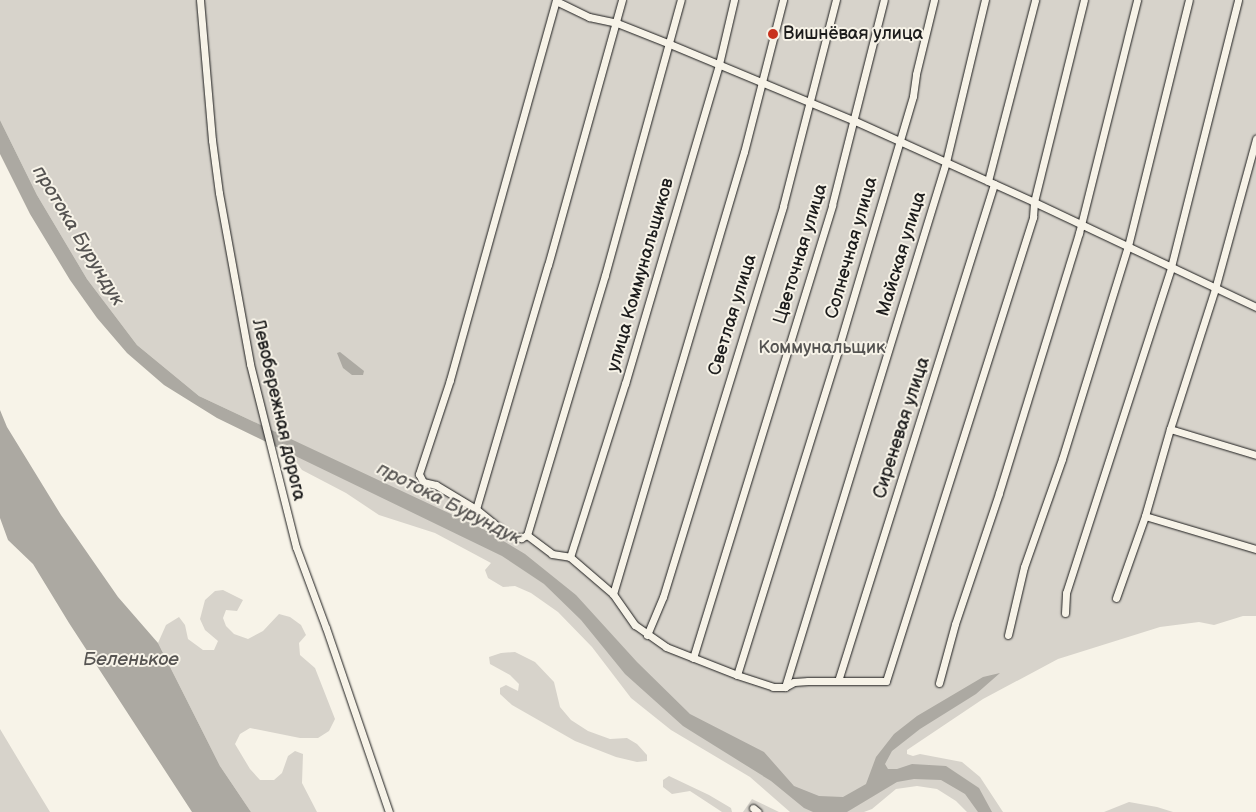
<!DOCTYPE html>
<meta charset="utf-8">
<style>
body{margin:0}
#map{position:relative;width:1256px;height:812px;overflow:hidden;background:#f7f3e8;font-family:"Balsamiq Sans",sans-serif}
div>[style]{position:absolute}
.green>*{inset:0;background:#d7d3cb}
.water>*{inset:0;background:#aca9a2}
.roads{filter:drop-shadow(0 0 1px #1c1c1c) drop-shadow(0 0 1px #1c1c1c)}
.minor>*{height:7px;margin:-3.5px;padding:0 3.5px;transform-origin:3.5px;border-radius:3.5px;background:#f7f3e8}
.dots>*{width:14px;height:14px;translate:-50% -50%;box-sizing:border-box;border:2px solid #f7f3e8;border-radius:50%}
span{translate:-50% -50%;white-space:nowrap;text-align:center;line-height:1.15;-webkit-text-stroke:4px #f7f3e8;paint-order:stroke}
.poi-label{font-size:18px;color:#1c1c1c}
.left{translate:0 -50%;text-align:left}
.street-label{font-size:18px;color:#1c1c1c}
.park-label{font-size:18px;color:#545351}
.water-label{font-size:19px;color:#565452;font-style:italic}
</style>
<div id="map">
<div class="green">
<i style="clip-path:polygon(0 0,1256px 0,1256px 616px,1243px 616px,1214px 625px,1199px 622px,1160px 627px,1058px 659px,983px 699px,907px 750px,907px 754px,913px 756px,920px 754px,962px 762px,980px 777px,1003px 812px,967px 812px,956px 801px,937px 789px,917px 786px,896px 789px,872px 809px,864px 812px,790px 812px,750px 777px,671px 730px,631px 698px,592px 647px,558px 612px,531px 593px,515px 586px,503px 587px,488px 578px,485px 570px,491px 563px,435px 533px,379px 515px,346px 493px,302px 470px,288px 451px,286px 437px,199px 396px,137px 345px,87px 279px,37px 195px,0 120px)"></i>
<i style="clip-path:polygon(223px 590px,243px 600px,237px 611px,226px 610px,223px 618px,226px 626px,234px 634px,248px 639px,263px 631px,279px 614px,290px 617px,301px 625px,306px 635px,299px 643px,300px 655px,315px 668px,335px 719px,329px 731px,318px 738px,300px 738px,250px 728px,240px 734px,235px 744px,250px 769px,260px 780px,274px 780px,282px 773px,288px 756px,295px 751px,303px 754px,302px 783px,317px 812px,251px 812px,220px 766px,158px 643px,166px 625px,179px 617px,185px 625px,188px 639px,203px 650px,214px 650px,218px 641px,205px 630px,200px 619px,205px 600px,215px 591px)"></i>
<i style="clip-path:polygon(515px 652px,535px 662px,554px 682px,560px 707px,571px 720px,588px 731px,610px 739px,627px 738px,637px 744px,647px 755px,647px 761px,637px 762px,616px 757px,575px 741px,512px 705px,500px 694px,500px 688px,506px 685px,518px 691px,519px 684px,510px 675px,490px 664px,489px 657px,501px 653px)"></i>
<i style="clip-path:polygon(0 729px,33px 784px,50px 812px,0 812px)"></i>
<i style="clip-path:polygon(669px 776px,709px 795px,731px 808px,732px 812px,722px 812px,690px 791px,672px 794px,663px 787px,663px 780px)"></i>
<i style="clip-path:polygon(752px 799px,779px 812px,743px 812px)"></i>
<i style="clip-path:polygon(1129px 802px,1157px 807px,1173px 812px,1104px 812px)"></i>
</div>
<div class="water">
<i style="clip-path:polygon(0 120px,37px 195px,87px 279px,137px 345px,199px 396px,485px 530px,525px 554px,576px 595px,637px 662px,690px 714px,764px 752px,794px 786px,819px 796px,843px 797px,866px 784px,876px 757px,894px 734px,917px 716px,983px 677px,1000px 673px,976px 694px,920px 729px,892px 751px,885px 764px,888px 769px,897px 769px,912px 764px,946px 766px,979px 788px,992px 812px,978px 812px,965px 794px,941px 780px,914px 779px,897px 782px,847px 812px,813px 812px,804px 808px,771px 781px,683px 726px,625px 674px,581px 620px,544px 584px,502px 556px,217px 418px,164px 385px,127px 353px,97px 318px,70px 280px,30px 214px,0 154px)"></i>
<i style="clip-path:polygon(340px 352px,364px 371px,363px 375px,352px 375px,343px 368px,337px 353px)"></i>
<i style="clip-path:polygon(0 410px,7px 427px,61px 515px,118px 597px,158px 643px,220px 766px,251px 812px,192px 812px,69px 623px,33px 564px,8px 540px,0 518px)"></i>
</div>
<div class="roads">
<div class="minor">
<i style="left:200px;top:0;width:141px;rotate:85.1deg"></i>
<i style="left:212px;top:140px;width:53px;rotate:82.5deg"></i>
<i style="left:219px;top:193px;width:174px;rotate:79.7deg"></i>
<i style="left:250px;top:364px;width:189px;rotate:75.9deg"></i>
<i style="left:296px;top:547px;width:86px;rotate:69.7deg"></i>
<i style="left:326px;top:628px;width:194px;rotate:71.1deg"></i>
<i style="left:556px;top:0;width:395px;rotate:105.6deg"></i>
<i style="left:450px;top:380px;width:99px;rotate:108.3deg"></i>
<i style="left:419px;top:474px;width:9px;rotate:63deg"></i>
<i style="left:423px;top:482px;width:13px;rotate:13deg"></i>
<i style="left:436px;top:485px;width:47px;rotate:31deg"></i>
<i style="left:476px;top:509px;width:40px;rotate:39deg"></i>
<i style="left:507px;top:534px;width:15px;rotate:16deg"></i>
<i style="left:521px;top:538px;width:7px;rotate:-27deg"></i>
<i style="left:527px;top:535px;width:31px;rotate:37deg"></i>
<i style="left:552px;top:554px;width:18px;rotate:9deg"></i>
<i style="left:570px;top:557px;width:57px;rotate:40.7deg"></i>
<i style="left:613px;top:594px;width:38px;rotate:55deg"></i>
<i style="left:635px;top:625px;width:38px;rotate:35deg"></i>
<i style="left:666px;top:647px;width:76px;rotate:21.5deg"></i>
<i style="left:737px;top:675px;width:38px;rotate:18deg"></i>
<i style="left:773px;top:687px;width:12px"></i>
<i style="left:785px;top:687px;width:10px;rotate:-29deg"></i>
<i style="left:794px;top:682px;width:14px;rotate:-4deg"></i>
<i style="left:808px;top:681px;width:78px"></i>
<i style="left:886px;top:681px;width:487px;rotate:-72.4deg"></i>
<i style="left:1033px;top:217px;width:15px;rotate:-86deg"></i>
<i style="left:1034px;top:202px;width:208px;rotate:-76.1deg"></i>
<i style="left:556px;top:1px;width:37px;rotate:26deg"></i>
<i style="left:589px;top:17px;width:29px;rotate:12deg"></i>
<i style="left:617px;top:23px;width:57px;rotate:21.6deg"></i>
<i style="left:670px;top:44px;width:200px;rotate:22.6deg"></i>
<i style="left:855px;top:121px;width:196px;rotate:24.3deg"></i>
<i style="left:1034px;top:202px;width:246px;rotate:25.3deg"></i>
<i style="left:988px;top:181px;width:187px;rotate:-75.4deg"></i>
<i style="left:1170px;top:429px;width:90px;rotate:16.8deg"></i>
<i style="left:476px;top:509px;width:254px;rotate:-73.6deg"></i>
<i style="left:548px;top:265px;width:275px;rotate:-74.4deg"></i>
<i style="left:1145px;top:516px;width:116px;rotate:16.6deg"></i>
<i style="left:527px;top:535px;width:271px;rotate:-73.3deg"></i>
<i style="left:605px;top:275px;width:285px;rotate:-74.6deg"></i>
<i style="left:570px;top:557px;width:182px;rotate:-72.4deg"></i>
<i style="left:625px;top:384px;width:334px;rotate:-73.6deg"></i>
<i style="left:719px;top:64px;width:66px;rotate:-76.8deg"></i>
<i style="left:613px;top:594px;width:461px;rotate:-73.5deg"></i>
<i style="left:744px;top:152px;width:157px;rotate:-75.6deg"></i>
<i style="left:1116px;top:598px;width:87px;rotate:-70.5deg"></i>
<i style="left:1145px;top:516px;width:91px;rotate:-74deg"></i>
<i style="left:1170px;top:429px;width:147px;rotate:-72.2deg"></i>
<i style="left:1215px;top:289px;width:156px;rotate:-74.7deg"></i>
<i style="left:1065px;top:613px;width:20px;rotate:-87deg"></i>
<i style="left:1066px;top:593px;width:342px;rotate:-72.1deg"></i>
<i style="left:1171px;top:267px;width:275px;rotate:-75.9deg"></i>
<i style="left:647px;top:635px;width:41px;rotate:-67.2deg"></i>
<i style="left:663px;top:597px;width:409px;rotate:-72.9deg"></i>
<i style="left:783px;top:206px;width:213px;rotate:-75.6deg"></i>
<i style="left:1008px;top:635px;width:70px;rotate:-76.8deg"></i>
<i style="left:1024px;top:567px;width:114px;rotate:-70.6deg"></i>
<i style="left:1062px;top:459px;width:223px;rotate:-72.8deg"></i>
<i style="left:1128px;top:246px;width:253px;rotate:-76.1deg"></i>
<i style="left:693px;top:658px;width:474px;rotate:-72.9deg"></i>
<i style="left:832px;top:205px;width:211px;rotate:-75.8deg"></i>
<i style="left:737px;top:675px;width:337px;rotate:-72.7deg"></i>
<i style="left:837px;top:353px;width:268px;rotate:-73.5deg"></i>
<i style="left:913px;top:96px;width:22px;rotate:-82deg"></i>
<i style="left:916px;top:74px;width:76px;rotate:-76.3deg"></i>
<i style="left:838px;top:681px;width:521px;rotate:-72.57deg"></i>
<i style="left:939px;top:683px;width:61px;rotate:-74.8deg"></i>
<i style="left:955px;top:624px;width:138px;rotate:-71.4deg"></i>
<i style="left:999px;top:493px;width:272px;rotate:-72.9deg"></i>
<i style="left:1079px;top:233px;width:240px;rotate:-76deg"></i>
<i style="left:785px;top:687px;width:549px;rotate:-72.95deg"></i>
<i style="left:946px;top:162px;width:167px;rotate:-76.5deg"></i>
<i style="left:753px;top:808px;width:6px;rotate:39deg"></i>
</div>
</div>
<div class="dots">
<i style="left:773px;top:34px;background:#c8321e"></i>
</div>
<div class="poi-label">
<span class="left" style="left:783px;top:34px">Вишнёвая улица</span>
</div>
<div class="street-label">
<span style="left:852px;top:248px;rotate:-74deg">Солнечная улица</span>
<span style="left:801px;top:254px;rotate:-73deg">Цветочная улица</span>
<span style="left:902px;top:254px;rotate:-73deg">Майская улица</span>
<span style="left:641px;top:275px;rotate:-74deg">улица Коммунальщиков</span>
<span style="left:733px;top:315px;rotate:-73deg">Светлая улица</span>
<span style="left:278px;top:410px;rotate:77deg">Левобережная дорога</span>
<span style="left:902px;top:428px;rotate:-72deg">Сиреневая улица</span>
</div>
<div class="park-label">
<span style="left:822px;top:348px">Коммунальщик</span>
</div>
<div class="water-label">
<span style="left:78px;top:236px;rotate:59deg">протока Бурундук</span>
<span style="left:449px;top:504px;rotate:27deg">протока Бурундук</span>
<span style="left:131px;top:660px">Беленькое</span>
</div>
</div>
